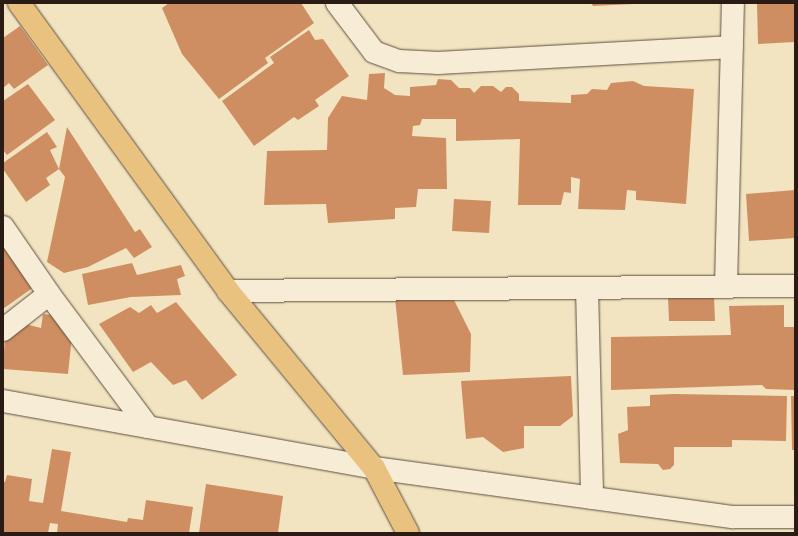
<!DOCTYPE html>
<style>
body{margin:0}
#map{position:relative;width:798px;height:536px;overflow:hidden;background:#f2e4c0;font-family:Vollkorn,serif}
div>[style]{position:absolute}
.building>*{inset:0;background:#cf8e61}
.roads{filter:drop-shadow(0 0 1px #5c4e40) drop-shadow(0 0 1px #5c4e40)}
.minor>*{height:22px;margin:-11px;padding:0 11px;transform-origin:11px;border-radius:11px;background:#f7edd6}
.major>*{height:22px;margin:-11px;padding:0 11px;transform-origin:11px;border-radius:11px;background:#e9c280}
span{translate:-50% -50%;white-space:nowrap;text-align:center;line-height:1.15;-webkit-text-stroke:4px #f7edd6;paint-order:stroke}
.frame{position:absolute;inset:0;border:4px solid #2a1c15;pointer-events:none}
</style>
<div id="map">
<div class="building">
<i style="clip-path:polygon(169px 3px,301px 3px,314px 23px,265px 58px,268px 63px,219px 99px,182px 54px,162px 8px)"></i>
<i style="clip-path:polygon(591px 3px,634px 3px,634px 4px,593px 6px)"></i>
<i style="clip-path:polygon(757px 3px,795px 3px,795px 42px,758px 44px)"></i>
<i style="clip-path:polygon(20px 26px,48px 65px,14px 89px,9px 83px,3px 88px,3px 38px)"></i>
<i style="clip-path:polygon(309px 30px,315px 40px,323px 39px,349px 76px,315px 100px,319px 106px,298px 120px,294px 117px,254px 146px,222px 101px,274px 63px,270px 57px)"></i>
<i style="clip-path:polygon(385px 73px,384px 88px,395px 95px,410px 96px,410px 87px,436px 85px,438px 79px,451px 80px,459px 88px,470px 88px,474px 93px,481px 86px,493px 86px,501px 92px,506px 87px,512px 87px,519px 94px,519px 101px,571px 103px,571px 95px,587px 94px,592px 89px,607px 90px,611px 83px,633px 81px,644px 86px,694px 89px,686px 204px,636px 200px,636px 191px,627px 190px,625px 210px,578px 209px,580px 179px,571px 177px,571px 193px,564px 192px,561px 205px,518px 205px,520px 139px,456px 141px,456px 119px,422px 119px,420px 125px,413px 126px,412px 136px,446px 138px,447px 189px,418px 189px,416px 207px,395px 208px,395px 219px,328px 223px,326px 204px,264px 205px,267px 151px,327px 150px,328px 118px,342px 96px,367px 100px,369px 74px)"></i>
<i style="clip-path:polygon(28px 84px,55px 120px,7px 155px,3px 150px,3px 101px)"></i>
<i style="clip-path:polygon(67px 127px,135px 232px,140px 229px,152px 247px,134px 258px,126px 248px,88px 267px,64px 273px,47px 262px,65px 177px,59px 169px,46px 178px,50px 185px,26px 202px,3px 169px,3px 163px,47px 132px,57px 147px,50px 150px,59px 169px)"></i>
<i style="clip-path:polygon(795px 190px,795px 238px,749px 241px,746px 194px)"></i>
<i style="clip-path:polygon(454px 199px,491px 201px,489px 233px,452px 231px)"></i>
<i style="clip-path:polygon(3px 241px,38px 284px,3px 309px)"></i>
<i style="clip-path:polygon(132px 263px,137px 275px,181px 265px,185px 276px,177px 279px,181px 295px,131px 297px,88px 305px,82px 274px)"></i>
<i style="clip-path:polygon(452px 296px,471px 334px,470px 372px,403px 375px,395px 298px)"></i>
<i style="clip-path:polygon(714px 297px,715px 321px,669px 321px,668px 298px)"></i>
<i style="clip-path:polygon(176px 302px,237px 375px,202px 400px,186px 380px,173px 385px,151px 362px,133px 372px,99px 324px,130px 307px,139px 313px,151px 305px,157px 313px)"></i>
<i style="clip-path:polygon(784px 305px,784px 327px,795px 327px,795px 390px,766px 389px,762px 385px,611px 390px,611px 337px,731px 335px,729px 306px)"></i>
<i style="clip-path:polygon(43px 314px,74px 317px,68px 374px,3px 369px,5px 335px,25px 324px,41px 328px)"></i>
<i style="clip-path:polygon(571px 376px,573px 416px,560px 426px,524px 426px,524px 448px,503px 452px,483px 437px,466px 439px,461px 381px)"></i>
<i style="clip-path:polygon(674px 394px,787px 396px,786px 441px,732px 440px,732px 447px,674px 447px,674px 465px,670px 469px,663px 470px,658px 464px,620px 463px,618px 434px,628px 430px,627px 407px,650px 406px,650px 395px)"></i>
<i style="clip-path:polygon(791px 396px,795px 396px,795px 450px,792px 450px)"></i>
<i style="clip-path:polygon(52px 449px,71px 452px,61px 511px,127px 522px,128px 518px,143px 520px,146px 500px,193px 507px,189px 533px,57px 533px,58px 524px,50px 523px,48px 533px,3px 533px,3px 482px,5px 482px,7px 475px,32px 479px,29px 501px,43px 503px)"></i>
<i style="clip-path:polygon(206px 484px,283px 496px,278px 533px,199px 533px)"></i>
</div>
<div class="roads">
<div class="minor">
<i style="left:337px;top:3px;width:61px;rotate:52.9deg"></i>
<i style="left:374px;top:52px;width:27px;rotate:20deg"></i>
<i style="left:399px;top:61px;width:40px;rotate:2.9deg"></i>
<i style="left:439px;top:63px;width:293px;rotate:-3.1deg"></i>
<i style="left:3px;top:227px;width:81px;rotate:55.5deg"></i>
<i style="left:49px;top:294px;width:166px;rotate:53.3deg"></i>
<i style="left:726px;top:286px;width:283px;rotate:-88.6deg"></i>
<i style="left:587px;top:288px;width:210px;rotate:88.6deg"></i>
<i style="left:228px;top:291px;width:567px;rotate:-0.51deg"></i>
<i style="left:3px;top:330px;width:58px;rotate:-38deg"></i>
<i style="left:3px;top:401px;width:377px;rotate:10.2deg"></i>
<i style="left:374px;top:468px;width:363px;rotate:7.8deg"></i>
<i style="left:734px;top:517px;width:61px"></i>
</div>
<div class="major">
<i style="left:19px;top:3px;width:356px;rotate:54deg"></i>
<i style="left:228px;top:291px;width:229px;rotate:50.5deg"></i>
<i style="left:374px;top:468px;width:73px;rotate:62.4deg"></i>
</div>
</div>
<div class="frame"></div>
</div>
